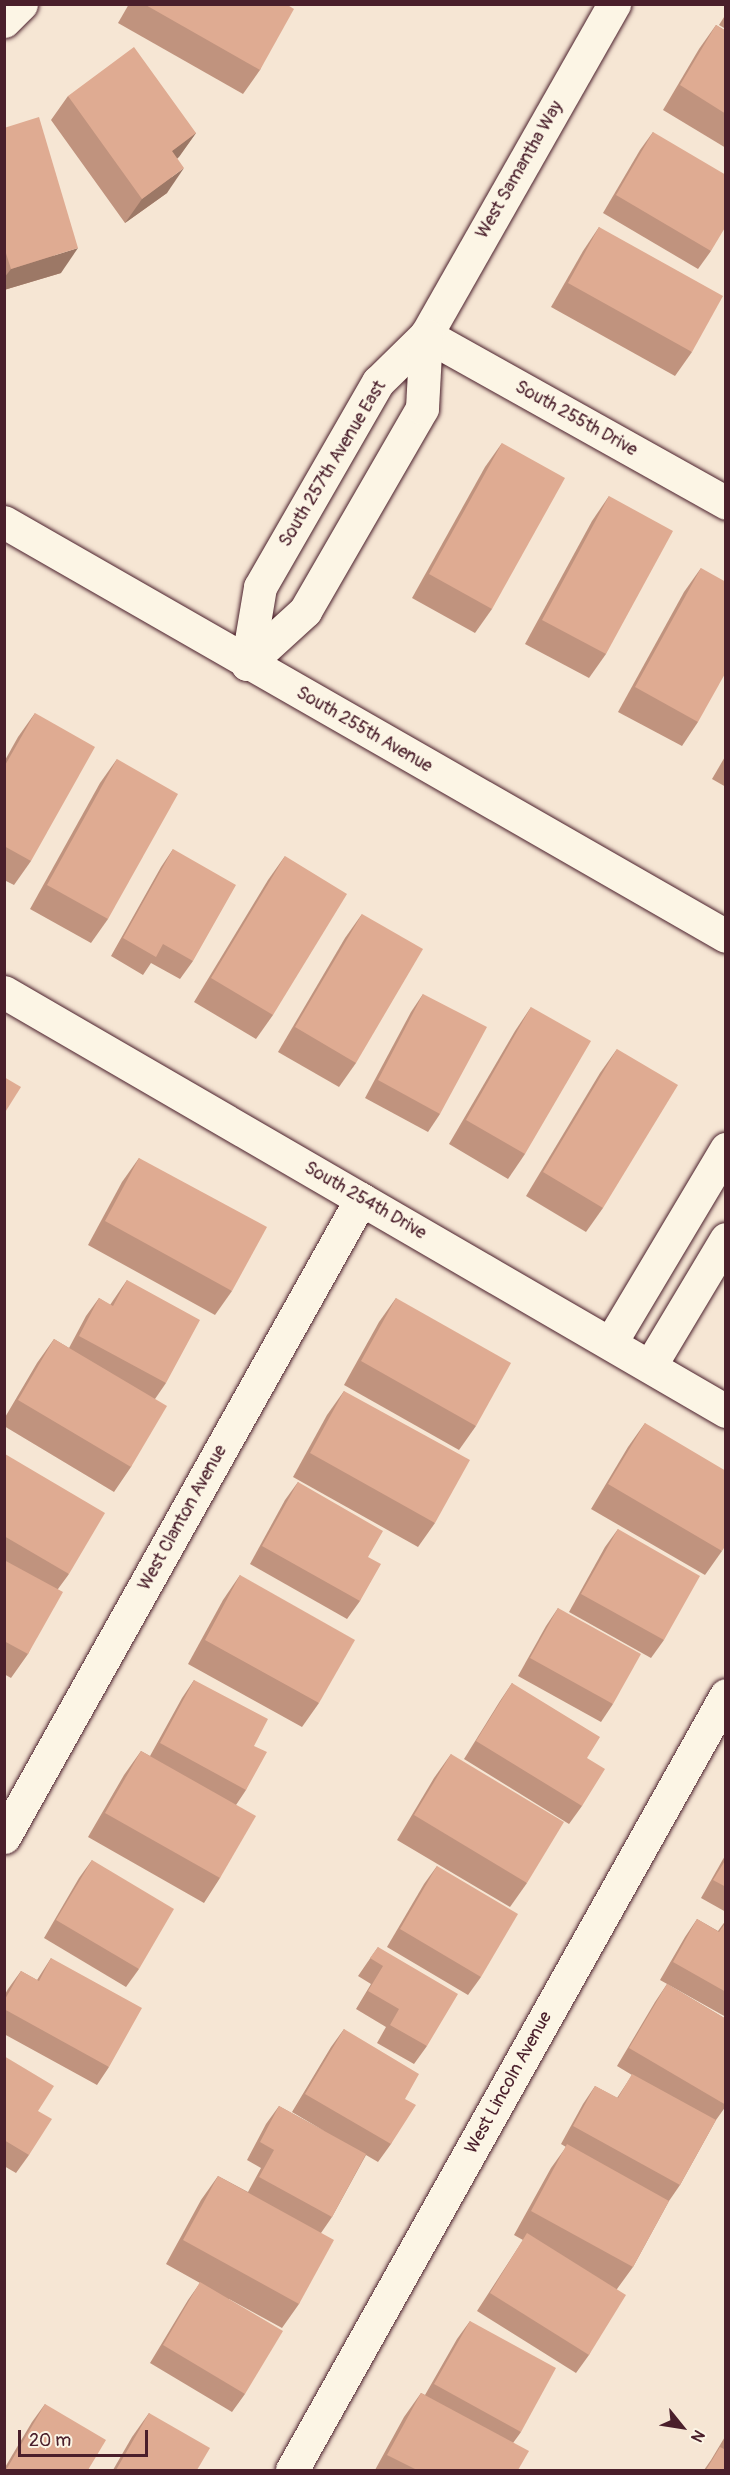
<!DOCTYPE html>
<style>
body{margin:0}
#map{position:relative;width:730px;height:2475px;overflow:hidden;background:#f6e6d4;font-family:Pangolin,sans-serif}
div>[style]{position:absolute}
.roads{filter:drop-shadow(0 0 2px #4a1f2b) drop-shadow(0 0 2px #4a1f2b)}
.street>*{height:33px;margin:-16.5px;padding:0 16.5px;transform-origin:16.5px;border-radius:16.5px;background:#fcf5e5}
.wall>*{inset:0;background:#c0937e}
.shaded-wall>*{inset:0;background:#9c7866}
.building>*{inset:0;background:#dfab92}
span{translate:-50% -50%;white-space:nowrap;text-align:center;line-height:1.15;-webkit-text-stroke:5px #fcf5e5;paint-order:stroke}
.street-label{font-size:18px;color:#4a1f2b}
.frame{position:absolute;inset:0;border:6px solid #4a1f2b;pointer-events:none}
.north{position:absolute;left:652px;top:2397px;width:60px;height:60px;-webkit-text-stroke:4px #fcf5e5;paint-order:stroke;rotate:120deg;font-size:16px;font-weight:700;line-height:24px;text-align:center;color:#4a1f2b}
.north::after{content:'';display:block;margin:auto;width:21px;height:27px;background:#4a1f2b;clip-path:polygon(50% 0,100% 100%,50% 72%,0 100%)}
.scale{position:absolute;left:18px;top:2430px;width:130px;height:27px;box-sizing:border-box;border:3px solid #4a1f2b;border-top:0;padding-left:8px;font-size:18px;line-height:21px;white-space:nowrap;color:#4a1f2b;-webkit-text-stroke:4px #fcf5e5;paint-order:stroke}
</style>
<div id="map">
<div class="roads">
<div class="street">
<i style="left:4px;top:21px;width:24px;rotate:-45deg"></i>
<i style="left:426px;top:335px;width:344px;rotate:29.2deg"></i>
<i style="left:4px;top:522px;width:832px;rotate:29.83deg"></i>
<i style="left:247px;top:664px;width:78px;rotate:-80.4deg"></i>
<i style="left:260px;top:587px;width:237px;rotate:-60.1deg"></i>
<i style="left:378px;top:382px;width:67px;rotate:-44.4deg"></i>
<i style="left:426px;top:335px;width:381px;rotate:-60.4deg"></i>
<i style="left:247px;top:664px;width:79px;rotate:-42.4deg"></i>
<i style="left:305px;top:611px;width:234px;rotate:-60deg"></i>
<i style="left:422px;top:408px;width:73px;rotate:-86.9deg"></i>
<i style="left:4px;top:992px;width:835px;rotate:30.13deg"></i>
<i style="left:611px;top:1342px;width:225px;rotate:-59.2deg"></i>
<i style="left:650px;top:1366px;width:148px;rotate:-59.1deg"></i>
<i style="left:4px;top:1837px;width:731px;rotate:-60.77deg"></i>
<i style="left:292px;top:2470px;width:888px;rotate:-60.75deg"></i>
</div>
</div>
<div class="wall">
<i style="clip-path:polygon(129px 4px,286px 4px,260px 70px,243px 94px,118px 23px)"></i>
<i style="clip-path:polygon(726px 14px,726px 29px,719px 25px)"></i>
<i style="clip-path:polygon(716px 25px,726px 31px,726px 148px,663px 110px,699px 49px)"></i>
<i style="clip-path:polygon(68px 96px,196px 133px,177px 159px,167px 193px,125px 223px,51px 120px)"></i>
<i style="clip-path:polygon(4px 128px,61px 273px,4px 290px)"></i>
<i style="clip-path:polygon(653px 132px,711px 251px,698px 269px,603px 213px,640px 150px)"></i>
<i style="clip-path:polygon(599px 227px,692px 352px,675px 376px,551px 307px,583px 251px)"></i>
<i style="clip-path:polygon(502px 443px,492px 609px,475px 633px,412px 598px,485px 467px)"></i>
<i style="clip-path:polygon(609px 496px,606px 654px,589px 678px,525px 644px,592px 521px)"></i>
<i style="clip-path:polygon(701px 568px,698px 722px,682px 746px,618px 712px,684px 592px)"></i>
<i style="clip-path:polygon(35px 713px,31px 861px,14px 885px,4px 880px,4px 762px,18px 737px)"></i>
<i style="clip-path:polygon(726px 755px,726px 787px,712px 779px)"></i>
<i style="clip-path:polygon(117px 759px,108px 919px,91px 943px,30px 909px,100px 783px)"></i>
<i style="clip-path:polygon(173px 849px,193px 961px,180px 979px,151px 963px,143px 975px,111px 956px,161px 867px)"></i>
<i style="clip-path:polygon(285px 856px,273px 1015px,256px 1039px,194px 1002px,268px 880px)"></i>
<i style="clip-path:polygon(362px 914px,356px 1063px,339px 1087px,278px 1052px,345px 938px)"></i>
<i style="clip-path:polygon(423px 994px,440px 1114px,428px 1132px,365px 1098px,411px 1012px)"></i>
<i style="clip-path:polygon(531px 1007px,525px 1154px,508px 1179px,449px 1144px,515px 1031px)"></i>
<i style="clip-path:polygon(617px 1049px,603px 1208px,586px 1232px,526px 1196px,600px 1073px)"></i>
<i style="clip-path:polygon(139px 1158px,232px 1291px,215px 1315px,88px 1245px,122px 1182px)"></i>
<i style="clip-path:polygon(127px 1280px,166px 1383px,155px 1399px,131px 1467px,114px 1492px,4px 1426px,4px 1419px,37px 1363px,54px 1339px,69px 1348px,86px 1316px,99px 1298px,110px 1305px)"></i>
<i style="clip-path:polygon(396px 1298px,476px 1426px,459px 1450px,344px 1385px,379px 1322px)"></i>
<i style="clip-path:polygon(344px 1391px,435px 1523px,418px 1547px,293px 1477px,327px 1415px)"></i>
<i style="clip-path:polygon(645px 1423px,722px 1551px,705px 1575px,591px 1509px,628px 1447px)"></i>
<i style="clip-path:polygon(4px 1455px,69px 1574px,58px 1589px,28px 1654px,11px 1678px,4px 1674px)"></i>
<i style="clip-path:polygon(298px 1482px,368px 1557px,360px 1601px,347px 1619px,250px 1564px,285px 1500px)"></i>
<i style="clip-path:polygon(618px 1529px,664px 1640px,651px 1658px,569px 1612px,605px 1547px)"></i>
<i style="clip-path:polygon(240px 1575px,319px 1703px,302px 1727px,188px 1664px,223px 1600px)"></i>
<i style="clip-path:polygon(558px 1608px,613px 1704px,601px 1722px,518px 1676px,546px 1626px)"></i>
<i style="clip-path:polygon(194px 1680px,254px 1746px,246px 1790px,236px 1805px,220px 1878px,204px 1903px,88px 1837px,124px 1775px,141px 1751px,150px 1756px,182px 1698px)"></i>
<i style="clip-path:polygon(512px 1683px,587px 1758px,582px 1806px,569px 1824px,464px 1759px,500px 1701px)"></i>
<i style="clip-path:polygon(451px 1754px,527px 1883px,510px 1907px,397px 1840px,434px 1778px)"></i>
<i style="clip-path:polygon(726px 1854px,726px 1912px,701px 1898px)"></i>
<i style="clip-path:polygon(92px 1860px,139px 1969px,126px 1987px,44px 1938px,79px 1878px)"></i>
<i style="clip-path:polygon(437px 1866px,481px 1977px,468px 1995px,387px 1947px,424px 1884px)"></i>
<i style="clip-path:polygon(697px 1919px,718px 1931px,726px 1920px,726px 2017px,660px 1980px,685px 1937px)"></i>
<i style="clip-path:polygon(378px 1947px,427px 2046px,414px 2064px,377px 2043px,386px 2027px,356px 2009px,371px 1984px,358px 1976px)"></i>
<i style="clip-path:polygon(51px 1958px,109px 2067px,97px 2085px,4px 2034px,4px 1996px,8px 1989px,21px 1971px,37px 1980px)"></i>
<i style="clip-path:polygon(667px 1984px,726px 2019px,726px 2106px,716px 2120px,680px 2185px,669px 2201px,633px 2267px,617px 2289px,589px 2355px,576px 2373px,477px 2311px,523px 2240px,514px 2235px,551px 2168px,566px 2147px,561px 2144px,583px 2104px,595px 2086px,617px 2098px,632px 2075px,617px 2066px,655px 2002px)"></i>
<i style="clip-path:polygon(344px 2029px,405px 2099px,391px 2144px,378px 2162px,366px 2155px,332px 2217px,321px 2233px,299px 2304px,282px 2328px,229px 2299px,245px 2394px,232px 2412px,150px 2363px,188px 2300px,200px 2283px,166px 2264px,201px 2200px,218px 2176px,248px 2192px,261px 2168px,247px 2160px,266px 2124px,279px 2106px,326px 2132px,292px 2112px,331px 2047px)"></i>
<i style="clip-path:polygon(4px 2056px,38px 2111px,29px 2155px,16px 2173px,4px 2166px)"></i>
<i style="clip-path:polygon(470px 2321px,521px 2432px,513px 2443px,518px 2470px,375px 2470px,404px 2417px,421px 2393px,425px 2395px,457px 2339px)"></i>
<i style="clip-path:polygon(45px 2404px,88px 2470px,4px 2470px,4px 2469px,32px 2422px)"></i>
<i style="clip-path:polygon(149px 2413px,197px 2470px,113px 2470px,132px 2437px)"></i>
<i style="clip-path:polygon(726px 2435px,726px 2470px,704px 2470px,711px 2460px)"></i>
</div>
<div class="shaded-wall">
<i style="clip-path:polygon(196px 133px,179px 157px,155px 175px,172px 151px)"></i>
<i style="clip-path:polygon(184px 168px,167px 193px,125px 223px,142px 199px)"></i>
<i style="clip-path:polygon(78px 248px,61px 273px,4px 290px,4px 278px,11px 269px)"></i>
</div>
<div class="building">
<i style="clip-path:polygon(144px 4px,286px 4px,294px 9px,260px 70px)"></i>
<i style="clip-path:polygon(716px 25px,726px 31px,726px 114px,680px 85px)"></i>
<i style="clip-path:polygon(134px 47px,196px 133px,172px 151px,184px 168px,142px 199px,68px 96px)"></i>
<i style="clip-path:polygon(39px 117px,78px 248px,11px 269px,4px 247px,4px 128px)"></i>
<i style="clip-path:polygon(653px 132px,726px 175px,726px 226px,711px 251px,616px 195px)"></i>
<i style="clip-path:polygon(599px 227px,723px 296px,692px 352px,568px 283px)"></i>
<i style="clip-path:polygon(502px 443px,565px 478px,492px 609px,429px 574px)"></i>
<i style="clip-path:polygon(609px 496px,673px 531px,606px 654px,542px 620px)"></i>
<i style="clip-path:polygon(701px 568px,726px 582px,726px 672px,698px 722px,635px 687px)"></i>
<i style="clip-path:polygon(35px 713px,95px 747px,31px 861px,4px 846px,4px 767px)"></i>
<i style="clip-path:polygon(117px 759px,178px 794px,108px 919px,47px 885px)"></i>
<i style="clip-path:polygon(173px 849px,236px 885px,193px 961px,163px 944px,156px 957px,123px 938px)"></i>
<i style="clip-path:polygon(285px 856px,347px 894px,273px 1015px,211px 978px)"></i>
<i style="clip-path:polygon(362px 914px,423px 949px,356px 1063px,295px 1027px)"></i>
<i style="clip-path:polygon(423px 994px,487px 1027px,440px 1114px,378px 1080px)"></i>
<i style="clip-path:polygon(531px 1007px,591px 1041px,525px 1154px,466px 1120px)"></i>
<i style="clip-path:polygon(617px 1049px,678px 1085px,603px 1208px,543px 1172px)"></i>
<i style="clip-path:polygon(4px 1077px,21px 1087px,4px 1114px)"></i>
<i style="clip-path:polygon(139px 1158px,267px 1227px,232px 1291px,105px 1221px)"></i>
<i style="clip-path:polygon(127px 1280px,200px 1320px,166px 1383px,79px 1336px,99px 1298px,113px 1306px)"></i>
<i style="clip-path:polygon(396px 1298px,511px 1363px,476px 1426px,361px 1361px)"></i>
<i style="clip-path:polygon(54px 1339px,167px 1406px,131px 1467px,18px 1400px)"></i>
<i style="clip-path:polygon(344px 1391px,470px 1460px,435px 1523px,310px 1453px)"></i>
<i style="clip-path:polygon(645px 1423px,726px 1471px,726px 1545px,722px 1551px,608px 1484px)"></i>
<i style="clip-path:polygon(5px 1454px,105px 1513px,69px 1574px,4px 1536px,4px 1456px)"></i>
<i style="clip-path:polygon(298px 1482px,383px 1531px,368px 1557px,381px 1564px,360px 1601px,262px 1546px)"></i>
<i style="clip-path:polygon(618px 1529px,700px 1576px,664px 1640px,581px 1594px)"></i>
<i style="clip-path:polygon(4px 1560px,63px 1592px,28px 1654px,4px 1641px)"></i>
<i style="clip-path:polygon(240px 1575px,355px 1640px,319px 1703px,205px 1640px)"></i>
<i style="clip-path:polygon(558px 1608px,641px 1654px,613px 1704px,530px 1658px)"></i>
<i style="clip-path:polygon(194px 1680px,268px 1719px,254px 1746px,267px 1752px,246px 1790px,160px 1743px)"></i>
<i style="clip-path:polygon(512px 1683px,600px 1737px,587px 1758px,605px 1769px,582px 1806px,476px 1741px)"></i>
<i style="clip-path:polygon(141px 1751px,256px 1816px,220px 1878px,105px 1813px)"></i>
<i style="clip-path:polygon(451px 1754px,564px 1822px,527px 1883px,414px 1815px)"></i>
<i style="clip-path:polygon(726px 1859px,726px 1887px,713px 1880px)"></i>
<i style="clip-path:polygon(92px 1860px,174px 1909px,139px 1969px,56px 1920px)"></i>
<i style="clip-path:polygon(437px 1866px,518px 1914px,481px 1977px,400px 1929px)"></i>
<i style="clip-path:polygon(697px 1919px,719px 1932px,726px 1922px,726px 1992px,673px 1962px)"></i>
<i style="clip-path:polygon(378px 1947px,458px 1994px,427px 2046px,390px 2025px,399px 2009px,368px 1991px,383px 1966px,370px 1958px)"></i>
<i style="clip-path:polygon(51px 1958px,142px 2008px,109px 2067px,4px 2009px,4px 2001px,21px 1971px,39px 1981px)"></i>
<i style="clip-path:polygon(667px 1984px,726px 2019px,726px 2105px,629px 2048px)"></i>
<i style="clip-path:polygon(344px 2029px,419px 2074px,405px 2099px,416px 2105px,391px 2144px,305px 2094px)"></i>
<i style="clip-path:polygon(4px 2056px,54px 2086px,38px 2111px,52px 2119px,29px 2155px,4px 2140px)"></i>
<i style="clip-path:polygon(632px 2074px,716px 2120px,680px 2185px,573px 2126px,595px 2086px,618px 2098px)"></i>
<i style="clip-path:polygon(279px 2106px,366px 2154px,332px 2217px,259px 2177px,274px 2150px,260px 2142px)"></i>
<i style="clip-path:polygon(567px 2144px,669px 2201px,633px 2267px,531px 2211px)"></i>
<i style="clip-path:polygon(218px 2176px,334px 2240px,299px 2304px,183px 2240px)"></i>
<i style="clip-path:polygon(527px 2233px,626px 2295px,589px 2355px,490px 2293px)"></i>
<i style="clip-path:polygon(200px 2282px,283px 2331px,245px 2394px,163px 2345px)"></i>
<i style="clip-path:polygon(470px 2321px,556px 2368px,521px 2432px,434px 2384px)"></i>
<i style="clip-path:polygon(421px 2393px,529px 2451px,518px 2470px,417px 2470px,387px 2455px)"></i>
<i style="clip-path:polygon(45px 2404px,106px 2440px,88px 2470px,6px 2470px)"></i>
<i style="clip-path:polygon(149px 2413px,210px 2448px,197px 2470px,116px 2470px)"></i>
<i style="clip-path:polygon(720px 2447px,726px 2450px,726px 2470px,706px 2470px)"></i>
</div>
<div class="street-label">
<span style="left:520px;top:170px;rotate:-60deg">West Samantha Way</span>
<span style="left:576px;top:419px;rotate:29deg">South 255th Drive</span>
<span style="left:333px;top:464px;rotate:-59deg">South 257th Avenue East</span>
<span style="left:364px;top:730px;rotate:30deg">South 255th Avenue</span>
<span style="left:365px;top:1201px;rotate:30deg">South 254th Drive</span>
<span style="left:183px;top:1518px;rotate:-61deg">West Clanton Avenue</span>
<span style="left:509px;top:2083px;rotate:-61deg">West Lincoln Avenue</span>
</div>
<div class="frame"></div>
<div class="north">N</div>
<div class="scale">20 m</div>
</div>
